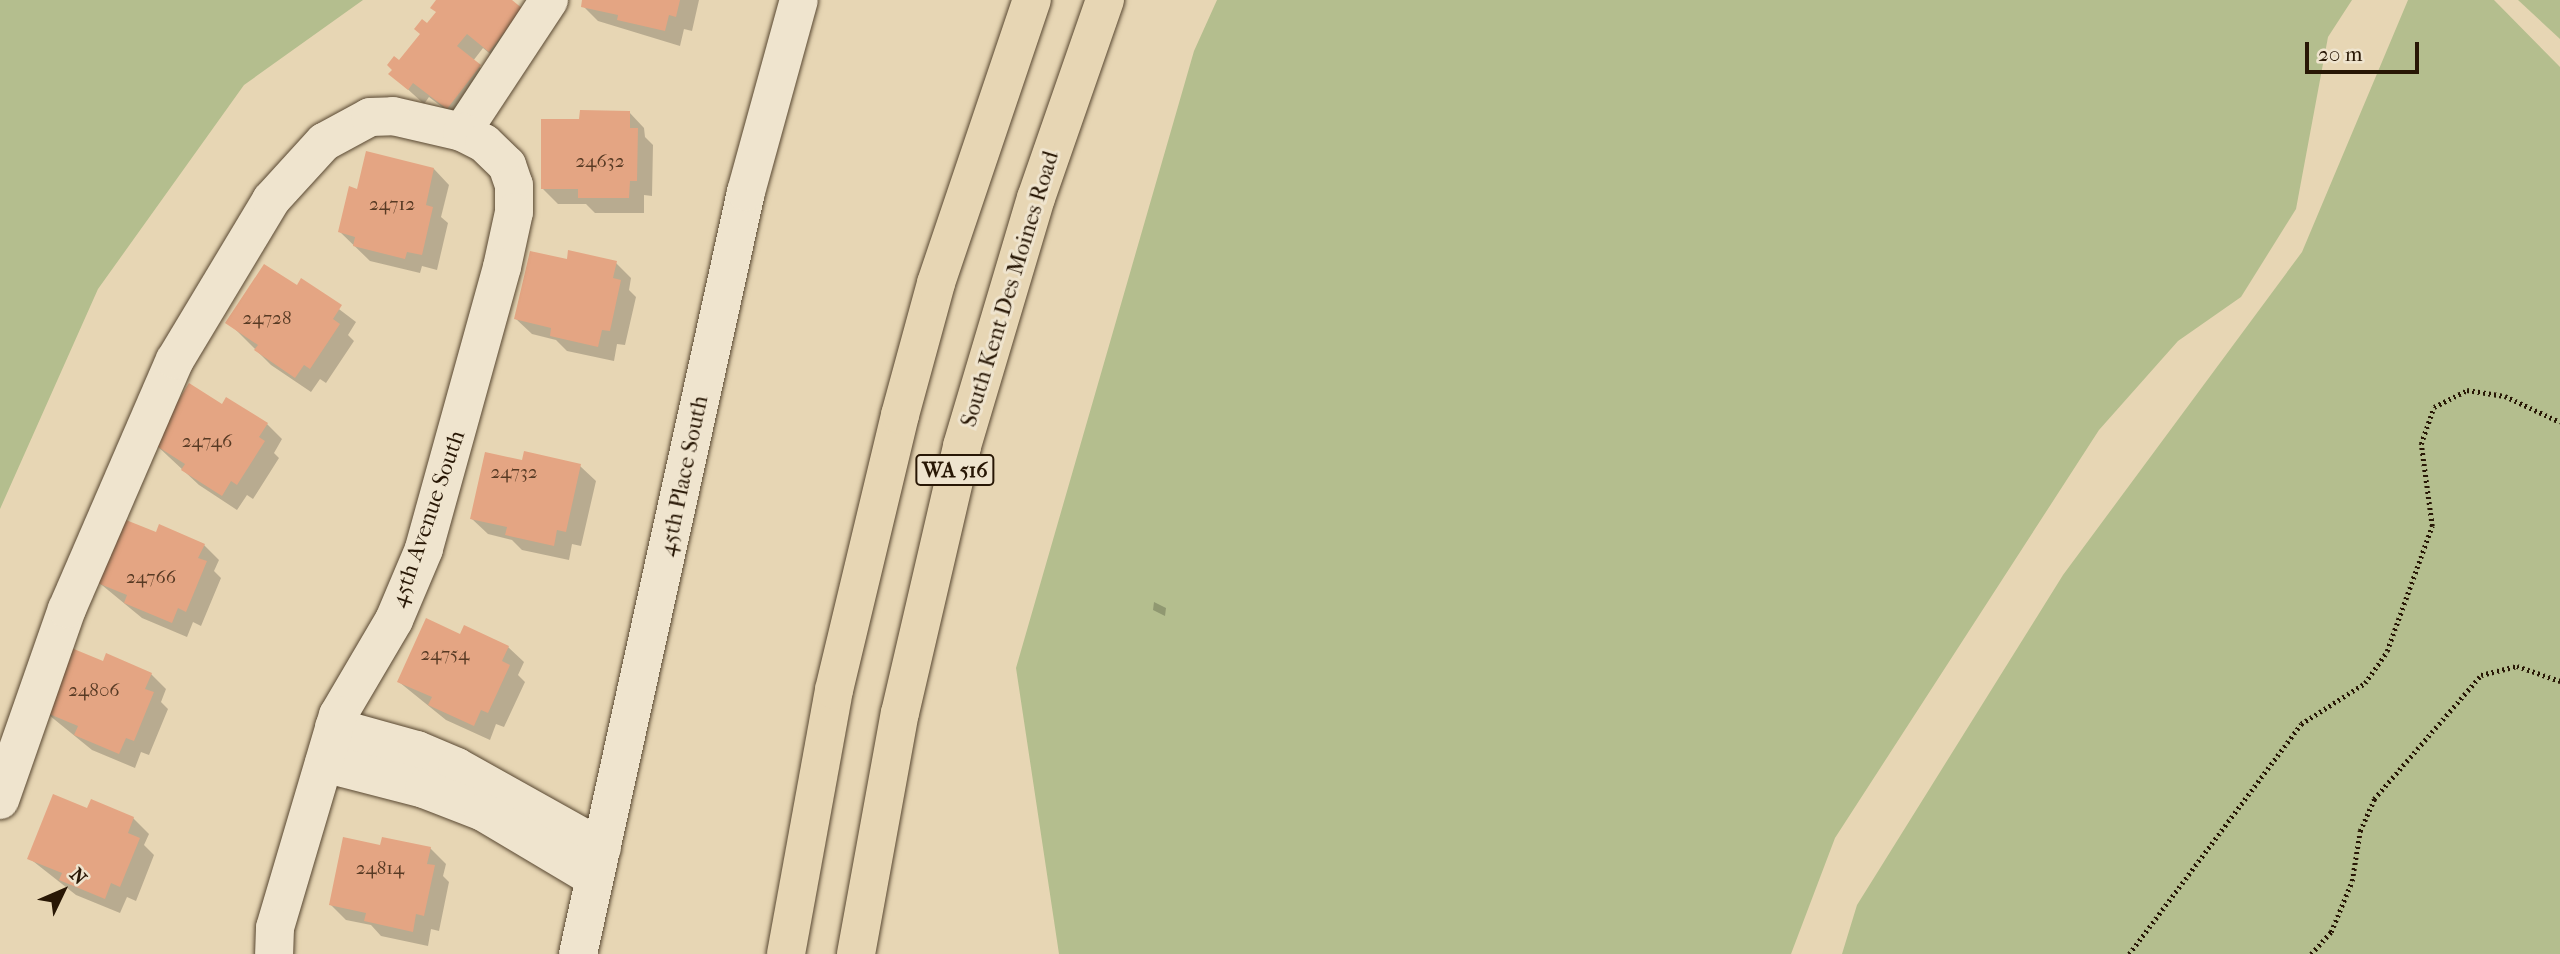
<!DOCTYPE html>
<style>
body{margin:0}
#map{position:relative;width:2560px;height:954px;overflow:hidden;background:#e7d6b4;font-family:"IM FELL French Canon",serif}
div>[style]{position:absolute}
.green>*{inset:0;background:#b4be8e}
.shadow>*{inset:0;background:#0003}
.building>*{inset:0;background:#e4a583}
.path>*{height:4.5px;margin-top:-2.25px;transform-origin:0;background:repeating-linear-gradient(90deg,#281705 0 2px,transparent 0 5.5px)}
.roads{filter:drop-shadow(0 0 2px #584731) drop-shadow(0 0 2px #584731)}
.minor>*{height:38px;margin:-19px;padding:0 19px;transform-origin:19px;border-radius:19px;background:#efe4ce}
.trunk>*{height:38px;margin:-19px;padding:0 19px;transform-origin:19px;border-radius:19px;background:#e7d6b4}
span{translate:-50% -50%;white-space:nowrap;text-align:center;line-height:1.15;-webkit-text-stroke:6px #efe4ce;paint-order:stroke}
.number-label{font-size:19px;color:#573a24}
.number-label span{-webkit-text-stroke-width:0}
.shield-label span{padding:2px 5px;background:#efe4ce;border:2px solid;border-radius:5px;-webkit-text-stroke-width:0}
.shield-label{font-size:21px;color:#281705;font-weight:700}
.street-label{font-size:23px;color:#281705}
.north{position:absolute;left:28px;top:856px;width:70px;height:70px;-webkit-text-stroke:5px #efe4ce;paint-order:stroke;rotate:46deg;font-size:19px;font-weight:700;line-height:28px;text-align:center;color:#281705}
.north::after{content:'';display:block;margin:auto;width:24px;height:32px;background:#281705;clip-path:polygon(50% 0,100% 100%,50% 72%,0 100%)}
.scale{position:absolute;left:2305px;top:42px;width:114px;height:32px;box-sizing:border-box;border:4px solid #281705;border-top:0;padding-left:9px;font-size:21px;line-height:24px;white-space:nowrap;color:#281705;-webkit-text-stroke:5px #efe4ce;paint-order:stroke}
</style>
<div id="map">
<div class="green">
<i style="clip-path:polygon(0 0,363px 0,244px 85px,98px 289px,0 509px)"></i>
<i style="clip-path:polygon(1217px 0,2352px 0,2328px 37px,2296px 209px,2241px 297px,2178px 341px,2099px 430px,1835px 838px,1791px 954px,1059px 954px,1016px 668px,1194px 51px)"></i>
<i style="clip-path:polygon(2408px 0,2494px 0,2560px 67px,2560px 954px,1842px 954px,1857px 905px,2063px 575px,2302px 252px)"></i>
<i style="clip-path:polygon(2518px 0,2560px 0,2560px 39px)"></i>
</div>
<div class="shadow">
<i style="clip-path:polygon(446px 0,509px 0,505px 66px,483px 48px,473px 61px,495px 82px,463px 123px,429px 97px,424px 104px,391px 74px)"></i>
<i style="clip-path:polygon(584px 0,699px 0,692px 31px,684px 29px,680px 46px,598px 21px,583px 6px)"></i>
<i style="clip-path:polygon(629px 112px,644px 128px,645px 137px,653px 145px,652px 196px,644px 195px,644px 213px,595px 213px,586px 204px,558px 204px,543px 189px)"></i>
<i style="clip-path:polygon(434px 169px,449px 185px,441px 217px,448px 223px,437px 270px,422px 266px,420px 273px,370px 261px,340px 232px,358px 191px)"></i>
<i style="clip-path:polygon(616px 263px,631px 278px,629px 290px,636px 297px,625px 345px,617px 344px,614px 361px,567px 351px,556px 340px,532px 334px,516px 319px)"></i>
<i style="clip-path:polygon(302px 281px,356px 322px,348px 335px,354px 341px,326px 383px,320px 379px,311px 392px,271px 365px,228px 322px,297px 288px)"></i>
<i style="clip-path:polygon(223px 406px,267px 424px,282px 439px,274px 453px,279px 458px,253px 499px,247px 495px,237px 510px,199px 485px,154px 443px)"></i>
<i style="clip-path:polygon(524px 462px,580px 466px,596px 481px,581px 546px,572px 544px,569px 560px,522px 550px,512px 540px,488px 534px,472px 519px)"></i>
<i style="clip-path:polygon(157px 534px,204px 545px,219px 560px,214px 571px,221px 578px,201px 626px,193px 622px,187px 637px,142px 618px,97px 581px)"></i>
<i style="clip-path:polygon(1154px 602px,1166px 608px,1165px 616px,1153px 610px)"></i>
<i style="clip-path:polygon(461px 636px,508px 647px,524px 662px,518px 675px,525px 682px,504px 727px,496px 724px,490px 740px,446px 720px,399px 682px)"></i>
<i style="clip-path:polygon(104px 663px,151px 674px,166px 689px,161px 702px,168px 709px,149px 755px,141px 752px,135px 768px,92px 750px,44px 711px)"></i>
<i style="clip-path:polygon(88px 810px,133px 818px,149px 834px,144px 845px,154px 855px,136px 901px,127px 897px,120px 913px,76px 895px,29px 858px)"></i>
<i style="clip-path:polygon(382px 847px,430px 848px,446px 864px,443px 876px,449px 882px,439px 931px,431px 929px,428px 946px,381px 936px,371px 925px,346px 920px,331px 905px)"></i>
</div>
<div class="building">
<i style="clip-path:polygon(436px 0,512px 0,523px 9px,489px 52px,467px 34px,457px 46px,481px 65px,447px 109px,413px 83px,408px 90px,388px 74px,392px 70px,387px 65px,394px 56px,399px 60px,420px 34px,414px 29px,422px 19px,427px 23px,436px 12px,430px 8px)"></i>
<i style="clip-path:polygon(582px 0,680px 0,676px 17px,669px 15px,665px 31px,617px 20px,618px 15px,581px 7px)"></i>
<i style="clip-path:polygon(580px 110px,630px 111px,630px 128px,638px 128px,637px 181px,630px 181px,629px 198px,578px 198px,578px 189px,541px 189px,541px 119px,579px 119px)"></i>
<i style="clip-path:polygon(366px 151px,434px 168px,426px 205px,433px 207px,422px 255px,407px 252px,405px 259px,353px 246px,355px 237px,338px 232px,349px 186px,357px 189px)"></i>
<i style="clip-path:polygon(568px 250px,617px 261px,613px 278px,621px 280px,610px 331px,602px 330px,598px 347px,550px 336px,551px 328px,514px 319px,530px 251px,567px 259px)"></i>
<i style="clip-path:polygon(264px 264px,297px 285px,301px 278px,342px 305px,333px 319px,340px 324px,310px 369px,304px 365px,295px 378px,254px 350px,258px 345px,225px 323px)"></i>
<i style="clip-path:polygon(189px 383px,222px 404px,226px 397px,268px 423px,259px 437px,265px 441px,237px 485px,231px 481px,222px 496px,181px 470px,185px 464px,152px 443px)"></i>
<i style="clip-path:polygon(524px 451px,581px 464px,566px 532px,557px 530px,554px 546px,505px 535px,507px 527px,470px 519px,485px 452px,522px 460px)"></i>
<i style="clip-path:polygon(121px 518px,156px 532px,159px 524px,205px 544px,198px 558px,207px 561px,186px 612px,178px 608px,172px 623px,124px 603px,127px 595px,95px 582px)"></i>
<i style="clip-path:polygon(426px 618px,460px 634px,464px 625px,509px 646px,502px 661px,510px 665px,488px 713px,481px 710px,474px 726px,428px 705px,432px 697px,397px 682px)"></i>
<i style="clip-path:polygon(69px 647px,103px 661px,106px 653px,152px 673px,145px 689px,154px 692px,134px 741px,126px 738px,119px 754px,74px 735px,78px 726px,42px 711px)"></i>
<i style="clip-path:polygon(53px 794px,87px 808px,91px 799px,134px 817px,128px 833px,140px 838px,120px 887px,111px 883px,105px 899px,59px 880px,62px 873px,27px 859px)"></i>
<i style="clip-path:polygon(343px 837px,380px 845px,382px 837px,431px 847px,427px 864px,435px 865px,424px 916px,416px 914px,413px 932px,364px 921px,366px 913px,329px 905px)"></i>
</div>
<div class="path">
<i style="left:2129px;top:954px;width:287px;rotate:-53.2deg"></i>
<i style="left:2301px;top:724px;width:76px;rotate:-32.6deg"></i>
<i style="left:2365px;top:683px;width:39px;rotate:-55deg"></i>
<i style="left:2387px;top:651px;width:133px;rotate:-70.2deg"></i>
<i style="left:2432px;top:526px;width:83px;rotate:-97.6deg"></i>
<i style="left:2421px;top:444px;width:39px;rotate:-71deg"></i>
<i style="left:2434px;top:407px;width:37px;rotate:-27deg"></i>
<i style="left:2467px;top:390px;width:38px;rotate:9deg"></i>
<i style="left:2505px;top:396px;width:61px;rotate:25.3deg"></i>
<i style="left:2311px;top:954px;width:30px;rotate:-48deg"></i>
<i style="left:2331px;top:932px;width:55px;rotate:-67.6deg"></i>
<i style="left:2352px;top:881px;width:51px;rotate:-80.9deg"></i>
<i style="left:2360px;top:831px;width:35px;rotate:-66deg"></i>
<i style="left:2374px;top:799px;width:164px;rotate:-49.2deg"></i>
<i style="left:2481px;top:675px;width:37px;rotate:-14deg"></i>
<i style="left:2517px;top:666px;width:46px;rotate:19.2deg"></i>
</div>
<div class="roads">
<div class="minor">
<i style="left:462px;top:132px;width:158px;rotate:-56.6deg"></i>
<i style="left:334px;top:727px;width:86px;rotate:15.5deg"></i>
<i style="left:417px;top:750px;width:43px;rotate:23deg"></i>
<i style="left:457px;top:767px;width:166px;rotate:29.2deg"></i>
<i style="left:324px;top:763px;width:103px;rotate:14.6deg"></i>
<i style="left:424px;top:789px;width:63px;rotate:21.3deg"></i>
<i style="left:483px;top:812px;width:129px;rotate:30.7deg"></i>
<i style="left:0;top:800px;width:202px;rotate:-70.7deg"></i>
<i style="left:67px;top:609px;width:271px;rotate:-66.6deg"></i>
<i style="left:175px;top:360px;width:187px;rotate:-59deg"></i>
<i style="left:271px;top:200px;width:79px;rotate:-47.6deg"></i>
<i style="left:324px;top:142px;width:52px;rotate:-28.5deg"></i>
<i style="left:370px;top:117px;width:23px;rotate:-2deg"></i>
<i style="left:393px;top:116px;width:71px;rotate:13.1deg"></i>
<i style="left:462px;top:132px;width:25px;rotate:27deg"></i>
<i style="left:484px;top:143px;width:32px;rotate:44deg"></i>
<i style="left:507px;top:165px;width:21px;rotate:71deg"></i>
<i style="left:514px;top:185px;width:27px;rotate:90deg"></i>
<i style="left:514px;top:212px;width:56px;rotate:102.3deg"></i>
<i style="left:502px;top:267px;width:293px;rotate:105.5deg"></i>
<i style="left:424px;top:549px;width:77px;rotate:112.9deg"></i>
<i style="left:394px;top:620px;width:110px;rotate:120.5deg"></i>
<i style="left:338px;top:715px;width:222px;rotate:106.5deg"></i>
<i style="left:275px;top:928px;width:26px;rotate:92deg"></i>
<i style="left:578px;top:954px;width:780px;rotate:-77.57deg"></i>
<i style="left:746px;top:192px;width:199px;rotate:-74.6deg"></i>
</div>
<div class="trunk">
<i style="left:786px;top:954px;width:268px;rotate:-79.7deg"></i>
<i style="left:834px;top:690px;width:283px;rotate:-76.5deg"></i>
<i style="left:900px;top:415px;width:137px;rotate:-74.7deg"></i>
<i style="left:936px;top:283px;width:299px;rotate:-71.3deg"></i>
<i style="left:856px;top:954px;width:245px;rotate:-79.7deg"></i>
<i style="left:900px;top:713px;width:274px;rotate:-76.9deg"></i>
<i style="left:962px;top:446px;width:259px;rotate:-73.4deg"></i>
<i style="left:1036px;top:198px;width:210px;rotate:-70.8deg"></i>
</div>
</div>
<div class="number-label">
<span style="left:600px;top:162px">24632</span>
<span style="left:392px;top:205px">24712</span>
<span style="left:267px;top:319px">24728</span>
<span style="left:207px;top:442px">24746</span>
<span style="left:514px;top:473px">24732</span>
<span style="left:151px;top:578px">24766</span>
<span style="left:445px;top:655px">24754</span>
<span style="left:94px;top:691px">24806</span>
<span style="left:380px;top:869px">24814</span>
</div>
<div class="shield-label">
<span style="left:955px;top:470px">WA 516</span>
</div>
<div class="street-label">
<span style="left:1010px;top:289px;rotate:-73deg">South Kent Des Moines Road</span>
<span style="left:684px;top:476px;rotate:-78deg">45th Place South</span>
<span style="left:428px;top:519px;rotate:-71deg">45th Avenue South</span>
</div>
<div class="north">N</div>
<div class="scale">20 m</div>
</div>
